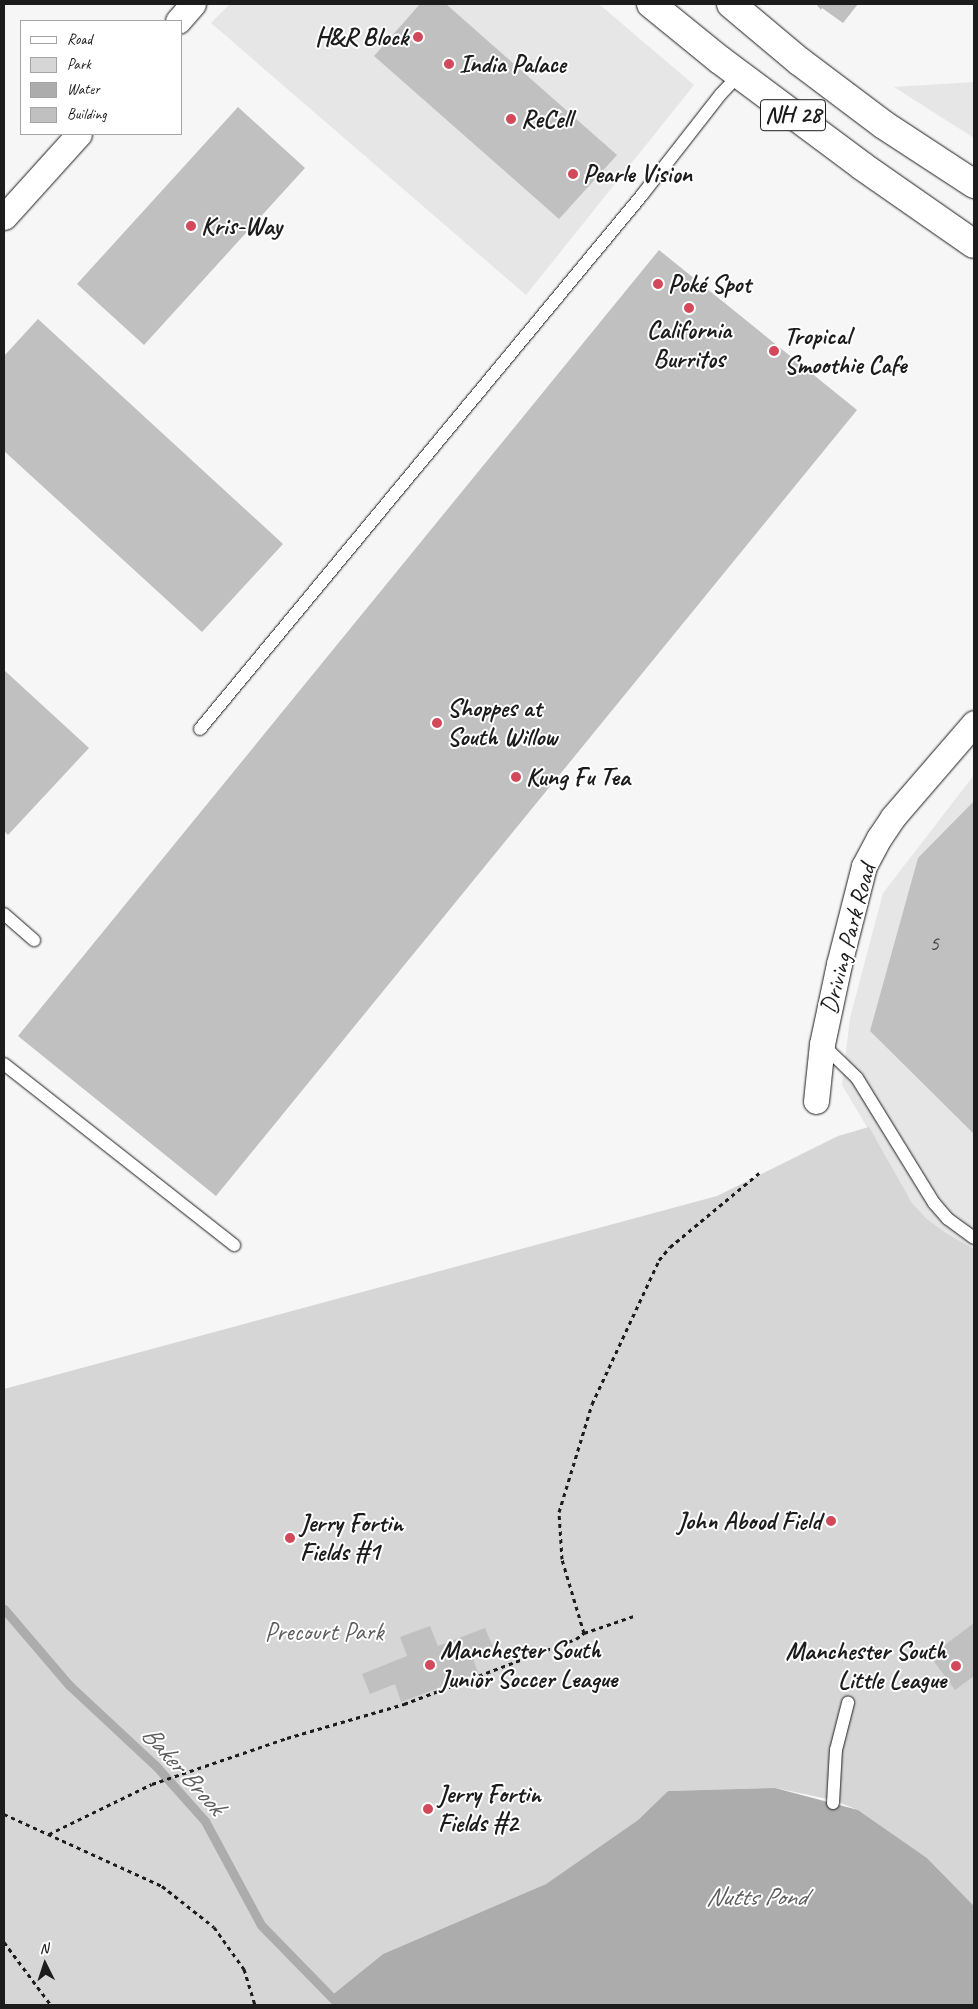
<!DOCTYPE html>
<meta charset="utf-8">
<style>
body{margin:0}
#map{position:relative;width:978px;height:2009px;overflow:hidden;background:#f6f6f6;font-family:Caveat,sans-serif}
div>[style]{position:absolute}
.built>*{inset:0;background:#e6e6e6}
.green>*{inset:0;background:#d6d6d6}
.water>*{inset:0;background:#acacac}
.stream>*{height:9px;margin:-4.5px;padding:0 4.5px;transform-origin:4.5px;border-radius:4.5px;background:#acacac}
.building>*{inset:0;background:#c0c0c0}
.path>*{height:3px;margin-top:-1.5px;transform-origin:0;background:repeating-linear-gradient(90deg,#1c1c1c 0 4px,transparent 0 8px)}
.roads{filter:drop-shadow(0 0 1px #1c1c1c) drop-shadow(0 0 1px #1c1c1c)}
.lane>*{height:12px;margin:-6px;padding:0 6px;transform-origin:6px;border-radius:6px;background:#fff}
.street>*{height:25px;margin:-12.5px;padding:0 12.5px;transform-origin:12.5px;border-radius:12.5px;background:#fff}
.primary>*{height:28px;margin:-14px;padding:0 14px;transform-origin:14px;border-radius:14px;background:#fff}
.dots>*{width:14px;height:14px;translate:-50% -50%;box-sizing:border-box;border:2px solid #fff;border-radius:50%}
span{translate:-50% -50%;white-space:nowrap;text-align:center;line-height:1.15;-webkit-text-stroke:4px #fff;paint-order:stroke}
.number-label{font-size:22px;color:#454545}
.number-label span{-webkit-text-stroke-width:0}
.shield-label span{padding:1px 4px;background:#fff;border:1px solid;border-radius:4px;-webkit-text-stroke-width:0}
.shield-label{font-size:24px;color:#1c1c1c;font-weight:700}
.poi-label{font-size:25px;color:#1c1c1c;font-weight:700}
.right{translate:-100% -50%;text-align:right}
.left{translate:0 -50%;text-align:left}
.street-label{font-size:25px;color:#1c1c1c}
.park-label{font-size:25px;color:#5d5d5d}
.water-label{font-size:26px;color:#5d5d5d;font-style:italic}
.frame{position:absolute;inset:0;border:5px solid #1c1c1c;pointer-events:none}
.legend{position:absolute;left:20px;top:20px;width:162px;height:115px;box-sizing:border-box;background:#fff;border:1px solid #a4a4a4;margin:0;padding:6px 9px;list-style:none;font-size:15px;color:#1c1c1c}
.legend li{display:flex;align-items:center;gap:10px;height:25px}
.legend b{width:25px;border:1px solid #a4a4a4}
.north{position:absolute;left:20px;top:1939px;width:50px;height:50px;-webkit-text-stroke:4px #fff;paint-order:stroke;rotate:356deg;font-size:14px;font-weight:700;line-height:20px;text-align:center;color:#1c1c1c}
.north::after{content:'';display:block;margin:auto;width:18px;height:22px;background:#1c1c1c;clip-path:polygon(50% 0,100% 100%,50% 72%,0 100%)}
</style>
<div id="map">
<div class="built">
<i style="clip-path:polygon(230px 4px,599px 4px,694px 85px,526px 295px,211px 23px)"></i>
<i style="clip-path:polygon(974px 82px,974px 138px,894px 87px)"></i>
<i style="clip-path:polygon(974px 775px,974px 1249px,946px 1233px,927px 1219px,912px 1203px,842px 1085px,850px 1018px,883px 893px)"></i>
</div>
<div class="green">
<i style="clip-path:polygon(869px 1127px,912px 1203px,927px 1219px,946px 1233px,974px 1249px,974px 1906px,927px 1858px,858px 1810px,833px 1800px,775px 1788px,668px 1791px,638px 1820px,546px 1884px,383px 1954px,331px 1996px,332px 2005px,4px 2005px,4px 1389px,717px 1196px,838px 1136px)"></i>
</div>
<div class="water">
<i style="clip-path:polygon(775px 1788px,858px 1810px,927px 1858px,974px 1906px,974px 2005px,332px 2005px,331px 1996px,383px 1954px,546px 1884px,638px 1820px,668px 1791px)"></i>
</div>
<div class="stream">
<i style="left:4px;top:1609px;width:100px;rotate:49.5deg"></i>
<i style="left:69px;top:1685px;width:119px;rotate:43deg"></i>
<i style="left:156px;top:1766px;width:74px;rotate:48.3deg"></i>
<i style="left:205px;top:1821px;width:118px;rotate:61.7deg"></i>
<i style="left:261px;top:1925px;width:112px;rotate:45.7deg"></i>
</div>
<div class="building">
<i style="clip-path:polygon(420px 4px,446px 4px,617px 155px,559px 219px,374px 56px)"></i>
<i style="clip-path:polygon(816px 4px,858px 4px,843px 23px,822px 8px,821px 10px)"></i>
<i style="clip-path:polygon(238px 107px,305px 168px,144px 345px,77px 284px)"></i>
<i style="clip-path:polygon(659px 250px,857px 410px,216px 1196px,18px 1036px)"></i>
<i style="clip-path:polygon(38px 319px,283px 544px,202px 632px,4px 451px,4px 356px)"></i>
<i style="clip-path:polygon(4px 670px,89px 748px,8px 835px,4px 831px)"></i>
<i style="clip-path:polygon(974px 801px,974px 1134px,870px 1031px,918px 858px)"></i>
<i style="clip-path:polygon(974px 1623px,974px 1676px,955px 1690px,930px 1656px)"></i>
<i style="clip-path:polygon(430px 1626px,438px 1646px,485px 1628px,493px 1647px,472px 1656px,478px 1673px,401px 1702px,395px 1684px,370px 1694px,362px 1674px,407px 1656px,400px 1637px)"></i>
</div>
<div class="path">
<i style="left:584px;top:1633px;width:53px;rotate:-18.8deg"></i>
<i style="left:4px;top:1814px;width:174px;rotate:24.5deg"></i>
<i style="left:162px;top:1886px;width:66px;rotate:38.3deg"></i>
<i style="left:214px;top:1927px;width:52px;rotate:54.5deg"></i>
<i style="left:244px;top:1969px;width:38px;rotate:73deg"></i>
<i style="left:49px;top:1834px;width:114px;rotate:-25.9deg"></i>
<i style="left:152px;top:1784px;width:143px;rotate:-18.8deg"></i>
<i style="left:287px;top:1738px;width:122px;rotate:-16.2deg"></i>
<i style="left:404px;top:1704px;width:184px;rotate:-20.7deg"></i>
<i style="left:576px;top:1639px;width:10px;rotate:-37deg"></i>
<i style="left:584px;top:1633px;width:77px;rotate:-106.6deg"></i>
<i style="left:562px;top:1559px;width:47px;rotate:-93.7deg"></i>
<i style="left:559px;top:1512px;width:113px;rotate:-73deg"></i>
<i style="left:592px;top:1404px;width:159px;rotate:-65deg"></i>
<i style="left:659px;top:1260px;width:17px;rotate:-50deg"></i>
<i style="left:670px;top:1247px;width:116px;rotate:-39.7deg"></i>
<i style="left:4px;top:1942px;width:79px;rotate:53.3deg"></i>
</div>
<div class="roads">
<div class="lane">
<i style="left:200px;top:729px;width:693px;rotate:-50.38deg"></i>
<i style="left:642px;top:195px;width:128px;rotate:-52deg"></i>
<i style="left:721px;top:94px;width:26px;rotate:-47deg"></i>
<i style="left:4px;top:914px;width:40px;rotate:41deg"></i>
<i style="left:822px;top:1044px;width:49px;rotate:44.2deg"></i>
<i style="left:857px;top:1078px;width:147px;rotate:58.4deg"></i>
<i style="left:934px;top:1203px;width:21px;rotate:49deg"></i>
<i style="left:948px;top:1219px;width:32px;rotate:36deg"></i>
<i style="left:4px;top:1064px;width:293px;rotate:38.2deg"></i>
<i style="left:833px;top:1803px;width:53px;rotate:-86.8deg"></i>
<i style="left:836px;top:1750px;width:49px;rotate:-75.7deg"></i>
</div>
<div class="street">
<i style="left:178px;top:21px;width:23px;rotate:-49deg"></i>
<i style="left:4px;top:217px;width:112px;rotate:-47.9deg"></i>
<i style="left:816px;top:1101px;width:57px;rotate:-84deg"></i>
<i style="left:822px;top:1044px;width:82px;rotate:-78deg"></i>
<i style="left:839px;top:964px;width:101px;rotate:-75.7deg"></i>
<i style="left:864px;top:866px;width:32px;rotate:-62deg"></i>
<i style="left:879px;top:838px;width:25px;rotate:-56deg"></i>
<i style="left:893px;top:817px;width:124px;rotate:-49.2deg"></i>
</div>
<div class="primary">
<i style="left:651px;top:4px;width:89px;rotate:39.1deg"></i>
<i style="left:720px;top:60px;width:177px;rotate:36.7deg"></i>
<i style="left:862px;top:166px;width:136px;rotate:34.9deg"></i>
<i style="left:731px;top:4px;width:89px;rotate:40deg"></i>
<i style="left:799px;top:61px;width:106px;rotate:37deg"></i>
<i style="left:884px;top:125px;width:108px;rotate:33.2deg"></i>
</div>
</div>
<div class="dots">
<i style="left:418px;top:37px;background:#d1495b"></i>
<i style="left:449px;top:64px;background:#d1495b"></i>
<i style="left:511px;top:119px;background:#d1495b"></i>
<i style="left:573px;top:174px;background:#d1495b"></i>
<i style="left:191px;top:226px;background:#d1495b"></i>
<i style="left:658px;top:284px;background:#d1495b"></i>
<i style="left:689px;top:308px;background:#d1495b"></i>
<i style="left:774px;top:351px;background:#d1495b"></i>
<i style="left:437px;top:723px;background:#d1495b"></i>
<i style="left:516px;top:777px;background:#d1495b"></i>
<i style="left:831px;top:1521px;background:#d1495b"></i>
<i style="left:290px;top:1538px;background:#d1495b"></i>
<i style="left:430px;top:1665px;background:#d1495b"></i>
<i style="left:956px;top:1666px;background:#d1495b"></i>
<i style="left:428px;top:1809px;background:#d1495b"></i>
</div>
<div class="number-label">
<span style="left:934px;top:944px">5</span>
</div>
<div class="shield-label">
<span style="left:793px;top:115px">NH 28</span>
</div>
<div class="poi-label">
<span class="right" style="left:408px;top:37px">H&amp;R Block</span>
<span class="left" style="left:459px;top:64px">India Palace</span>
<span class="left" style="left:521px;top:119px">ReCell</span>
<span class="left" style="left:583px;top:174px">Pearle Vision</span>
<span class="left" style="left:201px;top:226px">Kris-Way</span>
<span class="left" style="left:668px;top:284px">Poké Spot</span>
<span style="left:689px;top:345px">California<br>Burritos</span>
<span class="left" style="left:784px;top:351px">Tropical<br>Smoothie Cafe</span>
<span class="left" style="left:447px;top:723px">Shoppes at<br>South Willow</span>
<span class="left" style="left:526px;top:777px">Kung Fu Tea</span>
<span class="right" style="left:821px;top:1521px">John Abood Field</span>
<span class="left" style="left:300px;top:1538px">Jerry Fortin<br>Fields #1</span>
<span class="left" style="left:440px;top:1665px">Manchester South<br>Junior Soccer League</span>
<span class="right" style="left:946px;top:1666px">Manchester South<br>Little League</span>
<span class="left" style="left:438px;top:1809px">Jerry Fortin<br>Fields #2</span>
</div>
<div class="street-label">
<span style="left:848px;top:939px;rotate:-75deg">Driving Park Road</span>
</div>
<div class="park-label">
<span style="left:324px;top:1632px">Precourt Park</span>
</div>
<div class="water-label">
<span style="left:183px;top:1770px;rotate:48deg">Baker Brook</span>
<span style="left:756px;top:1897px">Nutts Pond</span>
</div>
<div class="frame"></div>
<ul class="legend">
<li><b style="height:6px;background:#fff"></b>Road</li>
<li><b style="height:14px;background:#d6d6d6"></b>Park</li>
<li><b style="height:14px;background:#acacac"></b>Water</li>
<li><b style="height:14px;background:#c0c0c0"></b>Building</li>
</ul>
<div class="north">N</div>
</div>
